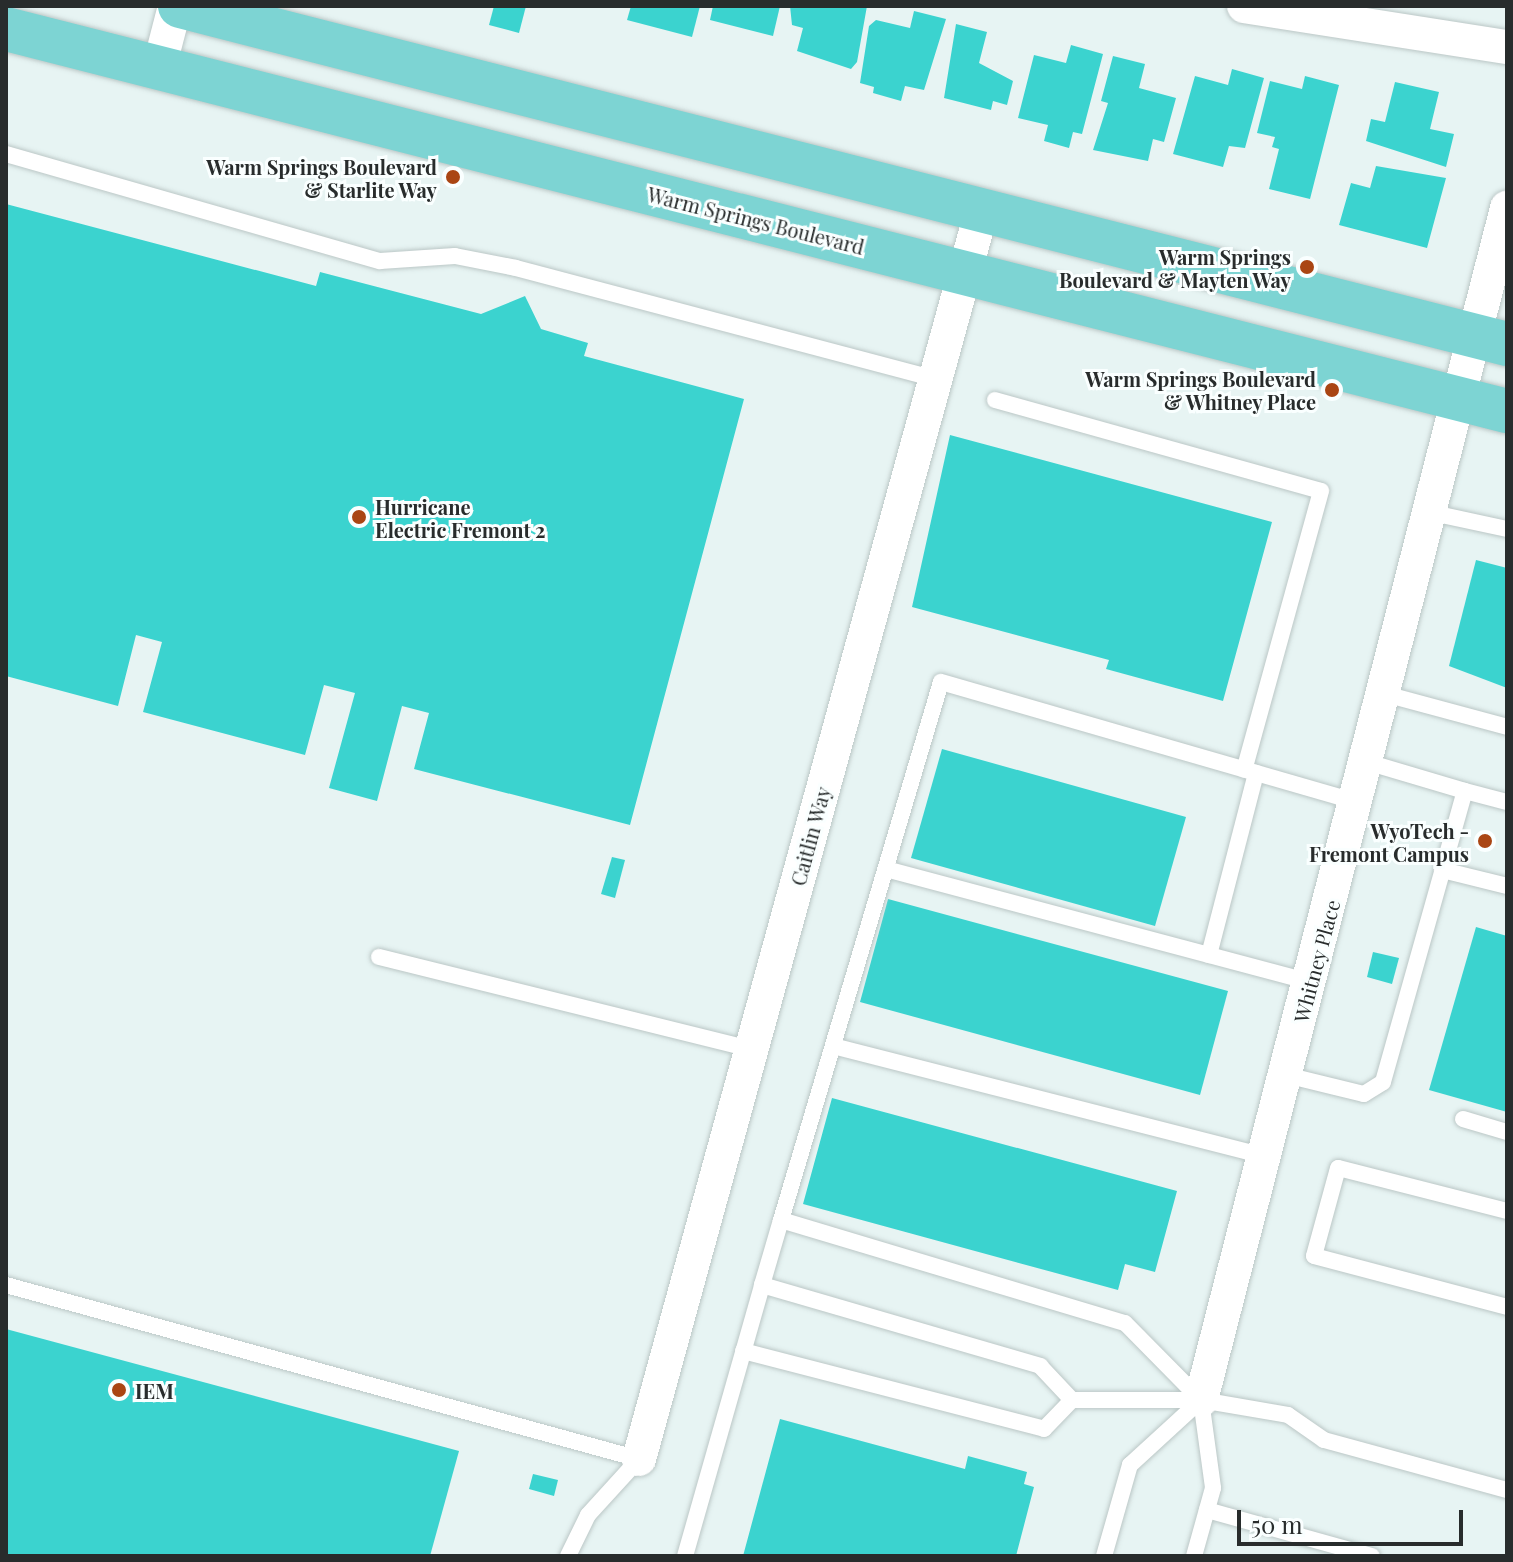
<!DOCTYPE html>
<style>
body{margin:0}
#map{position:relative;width:1513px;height:1562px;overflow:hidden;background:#e7f4f3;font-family:"Playfair Display",serif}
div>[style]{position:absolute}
.building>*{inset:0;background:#3bd3cf}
.roads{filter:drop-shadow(0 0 2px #bbc7c6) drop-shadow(0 0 2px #bbc7c6)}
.service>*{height:16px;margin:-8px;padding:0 8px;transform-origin:8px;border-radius:8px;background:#fff}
.minor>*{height:34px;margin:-17px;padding:0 17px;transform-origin:17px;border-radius:17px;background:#fff}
.primary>*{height:44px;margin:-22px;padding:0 22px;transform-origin:22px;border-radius:22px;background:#7dd4d3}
.dots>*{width:22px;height:22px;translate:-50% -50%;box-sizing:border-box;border:4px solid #faffff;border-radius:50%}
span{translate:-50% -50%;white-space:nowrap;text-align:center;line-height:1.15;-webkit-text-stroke:6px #faffff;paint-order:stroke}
.poi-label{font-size:20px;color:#282c2c;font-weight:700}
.right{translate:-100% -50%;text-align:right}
.left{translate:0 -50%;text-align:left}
.street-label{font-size:20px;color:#282c2c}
.frame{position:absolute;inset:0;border:8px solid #282c2c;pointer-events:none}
.scale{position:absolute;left:1237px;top:1510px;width:226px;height:36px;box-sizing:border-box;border:4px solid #282c2c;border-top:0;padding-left:10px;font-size:24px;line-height:28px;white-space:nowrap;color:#282c2c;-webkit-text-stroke:6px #faffff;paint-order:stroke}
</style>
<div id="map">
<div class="building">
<i style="clip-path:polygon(494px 6px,526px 6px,519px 33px,489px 25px)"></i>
<i style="clip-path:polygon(631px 6px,700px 6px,692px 37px,627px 20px)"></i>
<i style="clip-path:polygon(713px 6px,780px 6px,773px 36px,710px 20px)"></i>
<i style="clip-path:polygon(790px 6px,867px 6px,857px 62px,851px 69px,797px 51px,803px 28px,792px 25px)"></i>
<i style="clip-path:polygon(914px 11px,946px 19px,924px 90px,905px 86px,901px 101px,873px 93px,874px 87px,860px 83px,869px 26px,876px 20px,910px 28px)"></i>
<i style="clip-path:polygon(956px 24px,987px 32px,979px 63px,1013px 81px,1007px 105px,993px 101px,991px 110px,944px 98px)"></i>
<i style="clip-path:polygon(1071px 45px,1103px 54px,1082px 134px,1073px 132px,1069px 148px,1044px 141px,1048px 125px,1018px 118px,1034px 55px,1066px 63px)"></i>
<i style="clip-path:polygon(1113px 56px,1145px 64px,1139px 88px,1176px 98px,1164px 142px,1153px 139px,1148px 161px,1093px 150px,1108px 103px,1101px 101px)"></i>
<i style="clip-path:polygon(1232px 69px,1264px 78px,1245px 148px,1229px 146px,1223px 167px,1173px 154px,1195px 76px,1228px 85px)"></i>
<i style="clip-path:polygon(1305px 76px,1339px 85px,1310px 199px,1269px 189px,1279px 149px,1272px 147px,1275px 137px,1257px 133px,1270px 81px,1302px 89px)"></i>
<i style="clip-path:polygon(1395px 82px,1439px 92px,1430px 129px,1454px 134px,1446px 167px,1366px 141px,1371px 119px,1385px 122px)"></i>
<i style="clip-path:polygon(1376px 166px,1446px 178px,1427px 248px,1339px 225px,1351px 183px,1370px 188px)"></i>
<i style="clip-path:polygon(6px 204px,316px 286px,320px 272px,481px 314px,525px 296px,541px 329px,588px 343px,584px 356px,744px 399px,630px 825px,414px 769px,429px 713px,402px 706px,377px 801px,329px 788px,355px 693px,324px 685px,305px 755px,143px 712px,162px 642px,136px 635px,118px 706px,6px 676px)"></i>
<i style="clip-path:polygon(950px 435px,1272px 522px,1223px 701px,1106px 669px,1109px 660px,912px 607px)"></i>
<i style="clip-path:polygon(1476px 560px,1507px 568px,1507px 688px,1449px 666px)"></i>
<i style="clip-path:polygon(942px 749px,1186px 817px,1155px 926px,911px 858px)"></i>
<i style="clip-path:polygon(612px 857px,625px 860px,615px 898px,601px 894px)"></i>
<i style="clip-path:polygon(888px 899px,1228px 991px,1200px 1095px,860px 1002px)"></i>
<i style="clip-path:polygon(1476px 927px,1507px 936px,1507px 1112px,1429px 1090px)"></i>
<i style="clip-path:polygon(1373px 952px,1399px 958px,1392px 984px,1367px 977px)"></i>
<i style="clip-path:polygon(832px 1098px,1177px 1191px,1155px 1272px,1125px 1264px,1118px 1290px,803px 1204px)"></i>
<i style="clip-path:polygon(6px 1329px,459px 1451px,430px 1556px,6px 1556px)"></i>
<i style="clip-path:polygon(780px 1419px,965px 1469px,968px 1456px,1027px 1472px,1024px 1484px,1034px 1487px,1016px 1556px,743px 1556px)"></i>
<i style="clip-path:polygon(533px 1474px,558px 1480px,554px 1496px,529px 1489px)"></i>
</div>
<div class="roads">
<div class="service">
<i style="left:6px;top:154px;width:389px;rotate:16deg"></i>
<i style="left:380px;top:261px;width:75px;rotate:-3.8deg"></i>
<i style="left:455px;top:256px;width:62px;rotate:11.1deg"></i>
<i style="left:516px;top:268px;width:434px;rotate:14.8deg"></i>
<i style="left:995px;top:400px;width:338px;rotate:15.6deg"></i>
<i style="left:1321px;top:491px;width:289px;rotate:105.4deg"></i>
<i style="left:1433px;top:513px;width:76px;rotate:12.2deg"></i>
<i style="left:1385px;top:694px;width:126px;rotate:15.1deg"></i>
<i style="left:1367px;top:762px;width:102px;rotate:16.5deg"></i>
<i style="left:886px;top:869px;width:439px;rotate:14.9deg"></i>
<i style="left:1442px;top:870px;width:67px;rotate:13.8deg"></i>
<i style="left:1209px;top:955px;width:188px;rotate:-75.5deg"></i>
<i style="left:379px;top:957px;width:384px;rotate:13.9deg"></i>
<i style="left:833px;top:1046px;width:446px;rotate:14.3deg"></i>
<i style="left:1286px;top:1075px;width:80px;rotate:13.7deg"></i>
<i style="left:1364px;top:1094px;width:22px;rotate:-32deg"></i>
<i style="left:1383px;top:1082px;width:302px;rotate:-74.3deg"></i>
<i style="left:1465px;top:791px;width:43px;rotate:14.7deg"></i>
<i style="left:1463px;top:1119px;width:46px;rotate:16.5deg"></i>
<i style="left:1507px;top:1211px;width:174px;rotate:-165.7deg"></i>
<i style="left:1338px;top:1168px;width:91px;rotate:105.3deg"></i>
<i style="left:1314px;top:1256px;width:200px;rotate:14.8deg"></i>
<i style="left:781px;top:1220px;width:561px;rotate:-73.44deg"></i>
<i style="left:941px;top:682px;width:433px;rotate:16.1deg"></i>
<i style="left:6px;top:1285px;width:656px;rotate:15.37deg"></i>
<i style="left:639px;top:1459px;width:76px;rotate:132.3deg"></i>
<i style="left:588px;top:1515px;width:46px;rotate:116deg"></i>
<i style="left:762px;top:1285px;width:68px;rotate:-73.7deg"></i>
<i style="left:781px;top:1220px;width:359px;rotate:16.7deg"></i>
<i style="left:1125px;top:1323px;width:108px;rotate:45.4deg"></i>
<i style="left:1201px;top:1400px;width:89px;rotate:82.2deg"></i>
<i style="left:1213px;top:1488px;width:71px;rotate:105.6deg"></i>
<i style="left:743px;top:1351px;width:311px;rotate:14.5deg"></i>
<i style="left:1044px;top:1429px;width:40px;rotate:-46deg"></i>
<i style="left:1207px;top:1510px;width:171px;rotate:15.6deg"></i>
<i style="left:685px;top:1556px;width:282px;rotate:-74.1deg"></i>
<i style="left:762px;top:1285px;width:290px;rotate:16.2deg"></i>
<i style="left:1040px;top:1366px;width:47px;rotate:46.7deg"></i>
<i style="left:1072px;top:1400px;width:129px"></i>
<i style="left:1201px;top:1400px;width:88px;rotate:9.8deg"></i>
<i style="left:1288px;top:1415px;width:44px;rotate:34.8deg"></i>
<i style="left:1324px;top:1440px;width:190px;rotate:15.3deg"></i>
<i style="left:1104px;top:1556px;width:95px;rotate:-74.1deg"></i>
<i style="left:1130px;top:1465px;width:96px;rotate:-42.5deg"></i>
</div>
<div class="minor">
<i style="left:1244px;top:6px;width:266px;rotate:8.9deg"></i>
<i style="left:159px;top:68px;width:64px;rotate:-75.5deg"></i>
<i style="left:1201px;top:1400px;width:1231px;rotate:-75.6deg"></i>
<i style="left:639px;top:1459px;width:1292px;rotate:-74.65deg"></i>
</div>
<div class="primary">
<i style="left:180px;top:6px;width:1369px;rotate:14.29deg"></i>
<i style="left:6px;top:29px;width:1549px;rotate:14.28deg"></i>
</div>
</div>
<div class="dots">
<i style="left:453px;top:177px;background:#aa4614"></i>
<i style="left:1307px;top:267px;background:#aa4614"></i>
<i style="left:1332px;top:390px;background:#aa4614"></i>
<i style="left:359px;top:517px;background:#aa4614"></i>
<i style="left:1485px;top:841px;background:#aa4614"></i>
<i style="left:119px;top:1390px;background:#aa4614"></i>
</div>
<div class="poi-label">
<span class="right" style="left:437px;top:178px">Warm Springs Boulevard<br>&amp; Starlite Way</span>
<span class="right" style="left:1291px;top:268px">Warm Springs<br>Boulevard &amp; Mayten Way</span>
<span class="right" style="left:1316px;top:390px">Warm Springs Boulevard<br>&amp; Whitney Place</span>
<span class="left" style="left:375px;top:518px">Hurricane<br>Electric Fremont 2</span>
<span class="right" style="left:1469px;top:842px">WyoTech -<br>Fremont Campus</span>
<span class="left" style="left:135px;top:1390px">IEM</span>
</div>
<div class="street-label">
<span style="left:756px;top:220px;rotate:14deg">Warm Springs Boulevard</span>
<span style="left:810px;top:836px;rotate:-75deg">Caitlin Way</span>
<span style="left:1316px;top:961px;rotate:-75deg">Whitney Place</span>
</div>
<div class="frame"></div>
<div class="scale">50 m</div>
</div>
